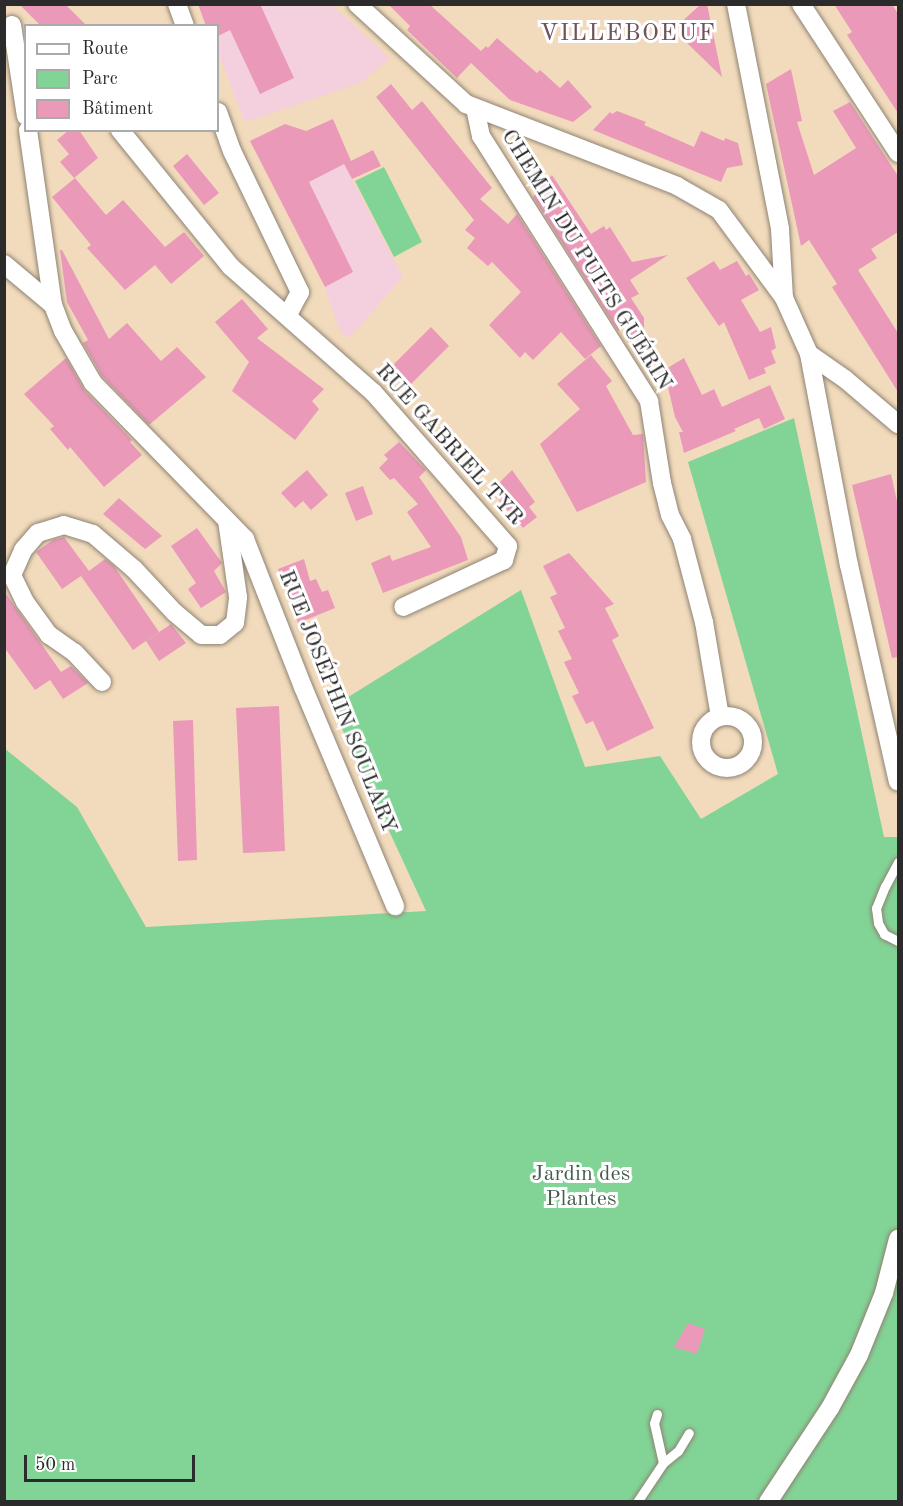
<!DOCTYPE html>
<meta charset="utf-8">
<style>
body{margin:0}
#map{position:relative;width:903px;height:1506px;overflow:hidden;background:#f2dbbc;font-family:"Old Standard TT",serif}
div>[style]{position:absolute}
.built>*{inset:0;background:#f4cfde}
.green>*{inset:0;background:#82d496}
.building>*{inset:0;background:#ea99b9}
.roads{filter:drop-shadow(0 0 2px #8e8374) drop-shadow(0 0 2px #8e8374)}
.lane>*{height:9px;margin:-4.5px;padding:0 4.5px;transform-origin:4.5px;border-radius:4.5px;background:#fff}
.street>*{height:18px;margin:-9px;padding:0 9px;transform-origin:9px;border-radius:9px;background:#fff}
.street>.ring{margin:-9px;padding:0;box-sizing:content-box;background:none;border:18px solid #fff;border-radius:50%}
span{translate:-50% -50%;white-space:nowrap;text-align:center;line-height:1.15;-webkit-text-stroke:6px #fff;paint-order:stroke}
.street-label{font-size:22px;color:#2b2b2b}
.park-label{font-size:22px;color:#455e4b}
.neighbourhood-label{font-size:24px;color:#6e525d;letter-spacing:1.5px}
.frame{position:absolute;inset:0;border:6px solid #2b2b2b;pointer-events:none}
.legend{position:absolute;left:24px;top:24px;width:195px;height:108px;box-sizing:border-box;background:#fff;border:2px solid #aaa;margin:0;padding:8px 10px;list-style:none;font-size:18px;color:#2b2b2b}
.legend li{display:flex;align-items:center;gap:12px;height:30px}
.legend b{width:30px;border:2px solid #aaa}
.scale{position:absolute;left:24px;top:1455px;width:171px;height:27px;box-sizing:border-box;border:3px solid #2b2b2b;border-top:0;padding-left:8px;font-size:18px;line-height:21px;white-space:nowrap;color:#2b2b2b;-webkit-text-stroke:4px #fff;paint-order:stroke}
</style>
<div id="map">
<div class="built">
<i style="clip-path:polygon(198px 5px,332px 5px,390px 58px,360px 83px,245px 122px,218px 53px,218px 26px,206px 25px)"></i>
<i style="clip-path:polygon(344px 164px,403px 277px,348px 339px,339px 329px,325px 287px,274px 186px)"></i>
</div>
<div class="green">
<i style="clip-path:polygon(384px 167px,422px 242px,394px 257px,355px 181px)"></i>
<i style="clip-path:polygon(794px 418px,884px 837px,898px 837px,898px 1501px,5px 1501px,4px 748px,77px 807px,146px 927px,426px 911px,332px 707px,521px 590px,585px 767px,660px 756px,701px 819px,778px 774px,688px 462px)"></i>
</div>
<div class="building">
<i style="clip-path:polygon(19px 4px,65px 4px,87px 26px,41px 26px)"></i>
<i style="clip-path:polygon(198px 4px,260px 4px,294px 78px,260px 94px,230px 30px,218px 36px,218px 26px,206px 26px)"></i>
<i style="clip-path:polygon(388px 4px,429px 4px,481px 51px,486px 46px,488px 48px,497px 38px,537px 73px,540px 70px,560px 88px,568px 80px,592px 107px,573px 122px,510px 100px,471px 63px,457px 78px,407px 30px,410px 26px)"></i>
<i style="clip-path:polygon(701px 4px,707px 4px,722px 77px,687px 43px,690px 40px,677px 26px)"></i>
<i style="clip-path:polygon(834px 4px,892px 4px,898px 14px,898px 113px,847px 35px,852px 32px)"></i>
<i style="clip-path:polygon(791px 69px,802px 121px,797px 122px,814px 175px,856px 148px,833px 111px,850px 102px,898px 176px,898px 232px,871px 249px,877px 258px,858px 270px,898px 333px,898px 392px,832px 287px,837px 284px,809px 240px,801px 246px,766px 84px)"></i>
<i style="clip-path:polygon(391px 84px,412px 110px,422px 101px,492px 188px,480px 199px,508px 224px,517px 214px,601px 346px,585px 359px,561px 332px,533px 360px,525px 352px,520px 358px,489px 325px,521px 292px,492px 262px,488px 266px,467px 248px,475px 238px,465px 230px,474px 220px,376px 97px)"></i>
<i style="clip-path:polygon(617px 111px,646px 122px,644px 125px,694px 147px,701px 131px,724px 141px,725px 138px,738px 143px,743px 165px,727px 168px,721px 182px,593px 130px,610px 112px,612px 114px)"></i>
<i style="clip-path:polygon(333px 119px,351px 161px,373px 150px,381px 166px,352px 179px,344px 164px,309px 182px,353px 272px,325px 287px,250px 141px,285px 124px,306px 131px)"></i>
<i style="clip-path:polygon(69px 130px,79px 130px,98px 158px,74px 178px,60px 162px,69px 154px,57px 140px)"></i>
<i style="clip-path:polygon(187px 154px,219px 193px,204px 205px,173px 166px)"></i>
<i style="clip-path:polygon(552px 175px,591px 234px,604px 226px,606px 230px,610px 227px,632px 262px,668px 255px,630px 280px,639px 294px,631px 298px,644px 318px,644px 357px,625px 325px,618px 331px,533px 197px)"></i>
<i style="clip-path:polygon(75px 178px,106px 215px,123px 200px,165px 247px,184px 232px,204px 256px,171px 284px,155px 265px,125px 290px,87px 248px,91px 245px,52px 197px)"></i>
<i style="clip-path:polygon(60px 250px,62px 250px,109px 339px,127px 323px,161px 361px,177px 347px,206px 377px,149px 425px,102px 376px,83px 343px,88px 340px,67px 302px)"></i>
<i style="clip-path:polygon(714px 261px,720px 270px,737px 261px,746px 276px,749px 274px,759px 290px,741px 300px,760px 332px,771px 327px,776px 348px,771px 351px,776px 363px,764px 368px,766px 373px,749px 380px,724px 322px,719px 326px,686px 278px)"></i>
<i style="clip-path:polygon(242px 299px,268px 329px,257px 338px,324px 389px,312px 401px,319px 409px,295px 440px,232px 391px,249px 362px,215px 322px)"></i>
<i style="clip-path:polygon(431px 327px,449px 346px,408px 387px,390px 368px)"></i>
<i style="clip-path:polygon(591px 355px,612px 381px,606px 386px,633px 435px,643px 434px,646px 482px,577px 512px,540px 444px,580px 409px,557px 384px)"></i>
<i style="clip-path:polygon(66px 358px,85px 391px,132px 440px,130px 442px,142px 455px,104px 487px,70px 447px,68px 450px,50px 429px,54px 426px,24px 394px)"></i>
<i style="clip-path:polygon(684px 358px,702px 395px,714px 389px,722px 407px,770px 385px,785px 419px,764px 429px,759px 418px,734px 429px,736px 431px,684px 453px,679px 432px,683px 432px,675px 417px,664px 370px)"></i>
<i style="clip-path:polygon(399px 442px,426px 470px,419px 477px,461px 537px,468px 560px,383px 593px,371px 563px,390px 555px,392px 561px,431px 547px,407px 512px,418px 504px,394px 478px,390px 480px,379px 468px,388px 459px,384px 455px)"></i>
<i style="clip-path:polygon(307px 470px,328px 495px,311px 510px,303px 501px,295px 508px,281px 493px)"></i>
<i style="clip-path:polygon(512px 470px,535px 502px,529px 507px,537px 517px,523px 528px,491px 491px)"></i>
<i style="clip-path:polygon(891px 474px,898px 506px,898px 657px,892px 658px,852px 485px)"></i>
<i style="clip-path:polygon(363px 486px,373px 514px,356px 521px,345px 493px)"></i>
<i style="clip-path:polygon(119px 498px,162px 536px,145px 549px,103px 514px)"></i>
<i style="clip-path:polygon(197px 528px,222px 563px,214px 571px,226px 592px,201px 608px,188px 589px,196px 583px,171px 546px)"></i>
<i style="clip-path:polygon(64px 537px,89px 571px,105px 559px,114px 566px,159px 632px,133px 650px,81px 576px,62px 589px,36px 552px,53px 540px)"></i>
<i style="clip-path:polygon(569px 553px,614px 604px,605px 608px,619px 636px,612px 640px,654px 728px,607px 751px,593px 721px,586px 724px,572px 696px,579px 693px,564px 662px,572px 659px,558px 631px,565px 628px,550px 597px,557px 594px,543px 566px)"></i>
<i style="clip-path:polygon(304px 559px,310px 581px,316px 579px,322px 592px,328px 590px,335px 608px,298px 623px,278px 569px)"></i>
<i style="clip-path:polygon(4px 591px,61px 672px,71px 666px,88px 683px,63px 699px,50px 680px,35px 690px,4px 647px)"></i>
<i style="clip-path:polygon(171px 624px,186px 643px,159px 661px,146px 641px)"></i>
<i style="clip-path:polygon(279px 706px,285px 851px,243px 853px,236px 708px)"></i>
<i style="clip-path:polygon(193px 720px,197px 860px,178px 861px,173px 721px)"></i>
<i style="clip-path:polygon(688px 1323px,705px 1329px,697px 1354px,674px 1347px)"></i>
</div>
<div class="roads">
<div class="lane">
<i style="left:898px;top:862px;width:27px;rotate:118deg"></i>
<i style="left:885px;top:886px;width:24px;rotate:112deg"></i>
<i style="left:876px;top:908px;width:15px;rotate:82deg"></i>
<i style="left:878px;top:923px;width:13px;rotate:61deg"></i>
<i style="left:884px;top:934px;width:16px;rotate:27deg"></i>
<i style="left:657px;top:1414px;width:9px;rotate:108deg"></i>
<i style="left:654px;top:1423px;width:41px;rotate:77.3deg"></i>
<i style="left:637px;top:1502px;width:47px;rotate:-56.3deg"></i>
<i style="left:663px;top:1463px;width:19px;rotate:-39deg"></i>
<i style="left:678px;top:1451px;width:21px;rotate:-59deg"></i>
</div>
<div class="street">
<i style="left:177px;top:4px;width:23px;rotate:70deg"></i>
<i style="left:357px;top:4px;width:148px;rotate:42.5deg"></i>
<i style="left:466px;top:104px;width:226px;rotate:21.2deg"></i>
<i style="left:677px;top:186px;width:48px;rotate:29.7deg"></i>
<i style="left:719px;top:210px;width:109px;rotate:53.5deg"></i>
<i style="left:736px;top:4px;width:229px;rotate:78.9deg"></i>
<i style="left:780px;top:229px;width:69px;rotate:86.7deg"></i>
<i style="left:784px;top:298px;width:61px;rotate:65.9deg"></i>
<i style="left:809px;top:354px;width:215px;rotate:79.3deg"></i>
<i style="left:849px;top:565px;width:222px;rotate:77.3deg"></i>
<i style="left:801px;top:4px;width:178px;rotate:56.9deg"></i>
<i style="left:12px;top:25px;width:92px;rotate:81.3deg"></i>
<i style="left:475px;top:108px;width:29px;rotate:78deg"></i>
<i style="left:481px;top:136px;width:314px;rotate:57.6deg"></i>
<i style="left:649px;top:401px;width:83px;rotate:81deg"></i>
<i style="left:662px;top:483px;width:33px;rotate:76deg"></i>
<i style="left:670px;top:515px;width:27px;rotate:63deg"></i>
<i style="left:682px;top:539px;width:86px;rotate:75.2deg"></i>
<i style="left:704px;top:622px;width:96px;rotate:80.4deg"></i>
<i style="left:218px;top:112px;width:41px;rotate:70.3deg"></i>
<i style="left:232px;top:151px;width:157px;rotate:64.3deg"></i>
<i style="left:300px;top:292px;width:26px;rotate:118deg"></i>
<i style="left:28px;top:130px;width:177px;rotate:81.9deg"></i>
<i style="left:53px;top:305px;width:28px;rotate:69deg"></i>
<i style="left:63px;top:331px;width:60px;rotate:60deg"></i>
<i style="left:93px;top:383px;width:218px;rotate:45.7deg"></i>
<i style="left:245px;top:539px;width:159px;rotate:68.6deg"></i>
<i style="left:303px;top:687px;width:238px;rotate:67.2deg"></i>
<i style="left:120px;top:130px;width:176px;rotate:51deg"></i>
<i style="left:231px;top:267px;width:189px;rotate:41.4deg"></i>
<i style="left:373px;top:392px;width:205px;rotate:48.8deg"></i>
<i style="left:508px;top:546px;width:15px;rotate:106deg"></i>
<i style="left:504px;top:560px;width:111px;rotate:155deg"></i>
<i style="left:4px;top:264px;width:64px;rotate:39.9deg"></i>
<i style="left:809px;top:354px;width:44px;rotate:34.8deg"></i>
<i style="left:845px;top:379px;width:70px;rotate:40.3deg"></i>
<i style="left:102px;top:682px;width:40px;rotate:-133deg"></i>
<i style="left:75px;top:653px;width:32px;rotate:-145deg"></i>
<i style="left:49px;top:635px;width:41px;rotate:-126deg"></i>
<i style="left:25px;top:602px;width:30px;rotate:-116deg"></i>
<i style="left:12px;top:575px;width:27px;rotate:-66deg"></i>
<i style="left:23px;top:550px;width:23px;rotate:-49deg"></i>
<i style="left:38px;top:533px;width:27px;rotate:-17deg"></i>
<i style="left:64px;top:525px;width:30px;rotate:17deg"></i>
<i style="left:93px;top:534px;width:54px;rotate:40.5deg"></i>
<i style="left:134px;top:569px;width:59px;rotate:47.1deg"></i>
<i style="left:174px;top:612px;width:35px;rotate:40deg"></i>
<i style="left:201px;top:635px;width:19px"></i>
<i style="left:220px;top:635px;width:19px;rotate:-39deg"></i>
<i style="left:235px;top:623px;width:26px;rotate:-83deg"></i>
<i style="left:238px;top:597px;width:77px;rotate:-98.2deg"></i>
<i class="ring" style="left:701px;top:716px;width:34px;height:34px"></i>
<i style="left:768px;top:1502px;width:113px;rotate:-56.6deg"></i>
<i style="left:830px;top:1408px;width:60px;rotate:-61.3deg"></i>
<i style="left:859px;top:1355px;width:67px;rotate:-68deg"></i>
<i style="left:884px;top:1293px;width:56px;rotate:-75.5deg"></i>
</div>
</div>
<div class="street-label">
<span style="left:586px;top:260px;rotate:58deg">CHEMIN DU PUITS GUÉRIN</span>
<span style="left:449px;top:445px;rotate:48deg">RUE GABRIEL TYR</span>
<span style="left:337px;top:702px;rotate:68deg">RUE JOSÉPHIN SOULARY</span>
</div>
<div class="park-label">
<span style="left:581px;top:1187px">Jardin des<br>Plantes</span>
</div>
<div class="neighbourhood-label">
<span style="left:628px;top:35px">VILLEBOEUF</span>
</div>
<div class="frame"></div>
<ul class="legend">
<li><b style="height:8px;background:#fff"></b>Route</li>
<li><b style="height:16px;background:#82d496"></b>Parc</li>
<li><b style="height:16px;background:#ea99b9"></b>Bâtiment</li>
</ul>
<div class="scale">50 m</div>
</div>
